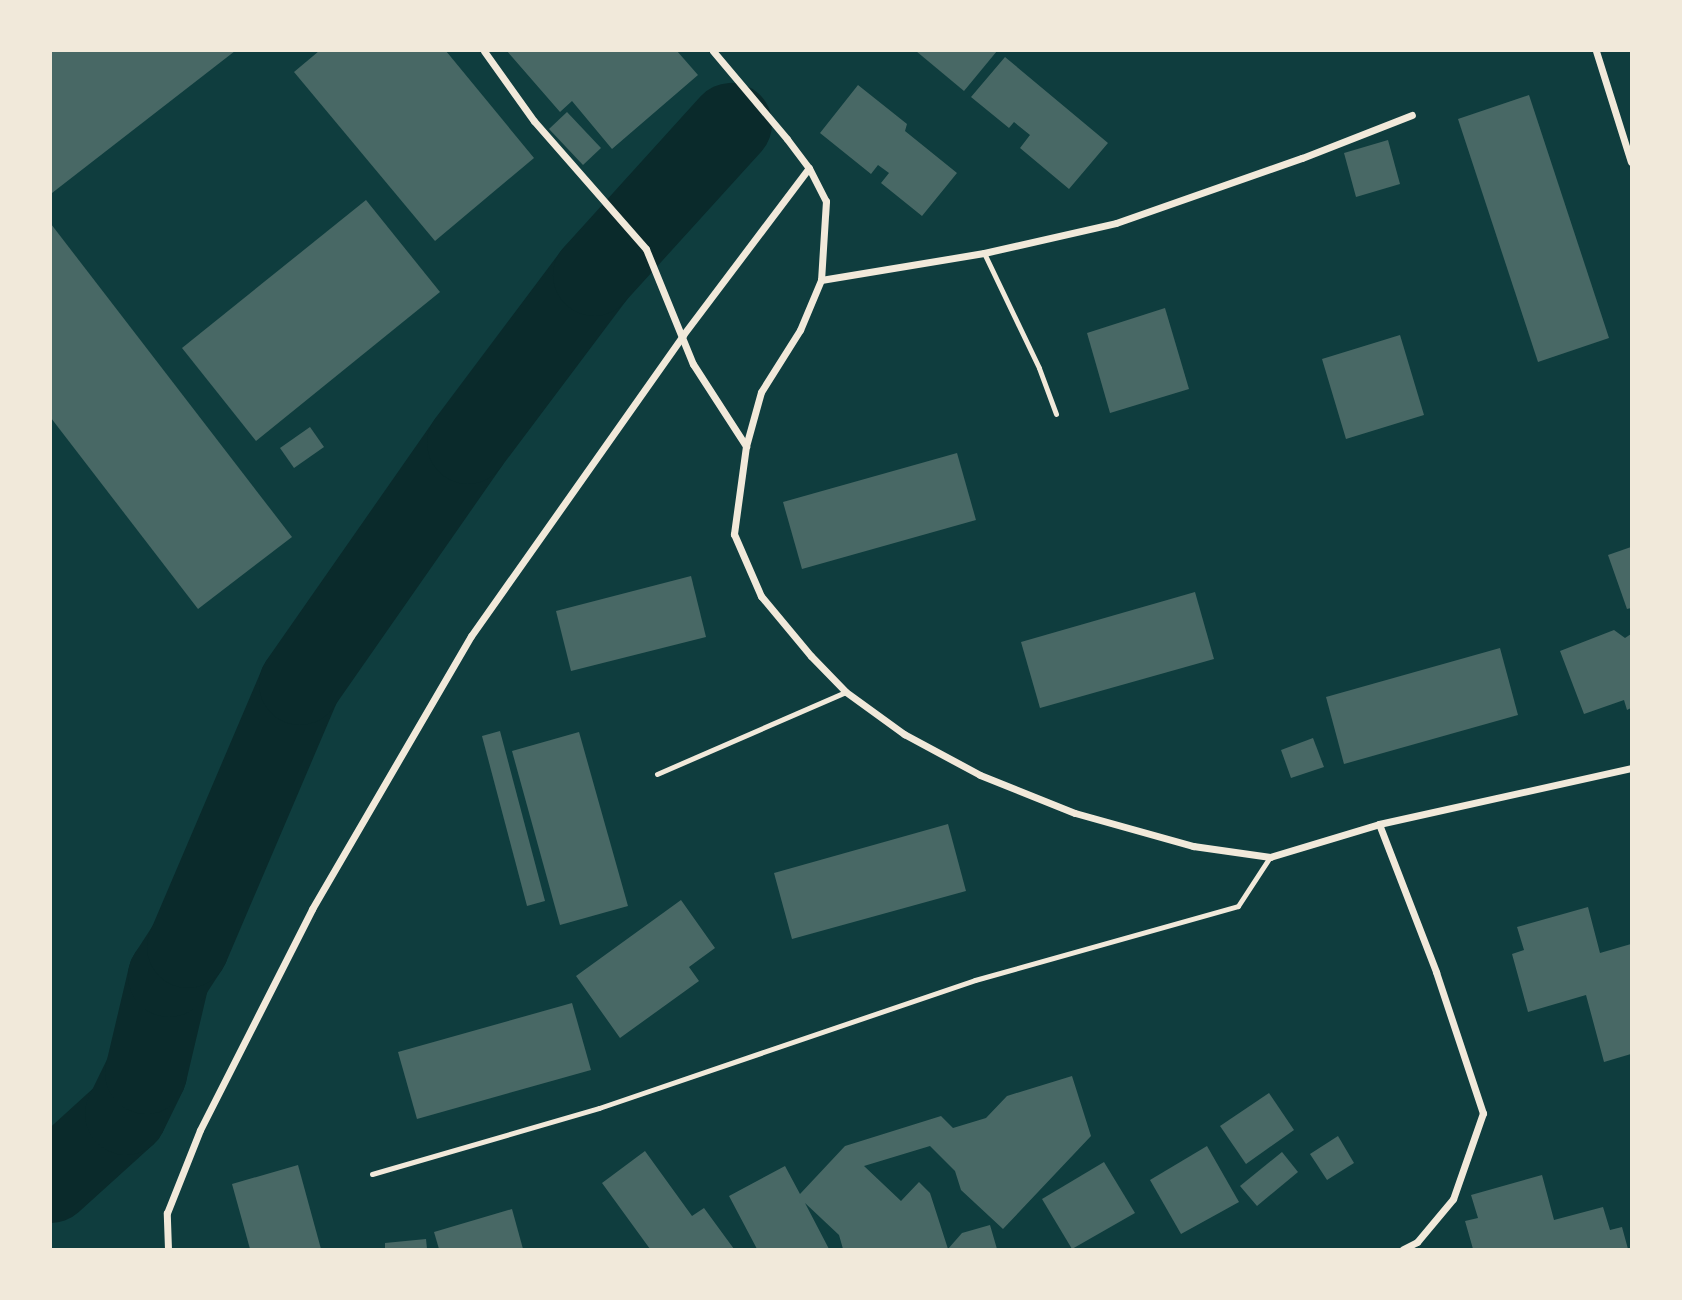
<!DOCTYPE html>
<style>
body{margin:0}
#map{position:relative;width:1682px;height:1300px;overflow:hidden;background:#0f3d3e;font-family:Arial,sans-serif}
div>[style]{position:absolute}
.river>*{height:82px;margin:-41px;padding:0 41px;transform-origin:41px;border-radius:41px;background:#0a2a2b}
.building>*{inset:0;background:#486865}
.service>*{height:5px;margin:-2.5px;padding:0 2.5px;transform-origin:2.5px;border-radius:2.5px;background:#f1e9da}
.minor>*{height:7px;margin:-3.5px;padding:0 3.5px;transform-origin:3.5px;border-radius:3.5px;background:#f1e9da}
span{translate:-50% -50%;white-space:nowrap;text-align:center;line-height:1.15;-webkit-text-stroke:6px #f1e9da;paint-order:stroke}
.frame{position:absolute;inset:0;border:52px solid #f1e9da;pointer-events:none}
</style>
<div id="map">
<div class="river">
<i style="left:51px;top:1182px;width:101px;rotate:-42.2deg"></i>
<i style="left:126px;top:1114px;width:46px;rotate:-64deg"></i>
<i style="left:146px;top:1073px;width:100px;rotate:-76.7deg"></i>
<i style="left:169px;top:976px;width:35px;rotate:-57deg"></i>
<i style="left:188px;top:947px;width:286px;rotate:-66.9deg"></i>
<i style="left:300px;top:684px;width:294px;rotate:-55.1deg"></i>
<i style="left:468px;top:443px;width:210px;rotate:-53.1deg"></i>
<i style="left:594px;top:275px;width:204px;rotate:-47.8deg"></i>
</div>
<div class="building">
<i style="clip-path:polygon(51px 51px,235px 51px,52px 193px)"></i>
<i style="clip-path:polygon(319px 51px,446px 51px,534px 158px,435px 241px,294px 72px)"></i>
<i style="clip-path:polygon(507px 51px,677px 51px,698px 75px,612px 149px,572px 101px,560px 112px)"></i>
<i style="clip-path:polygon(916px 51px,997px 51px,964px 91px)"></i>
<i style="clip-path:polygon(1005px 57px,1108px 143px,1069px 189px,1020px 148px,1030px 135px,1014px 122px,1009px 128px,971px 97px)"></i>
<i style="clip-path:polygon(858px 85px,907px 124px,905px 131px,957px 173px,922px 216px,881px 183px,889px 173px,878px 165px,871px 174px,820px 133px)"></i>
<i style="clip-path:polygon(1529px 95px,1609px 338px,1538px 362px,1458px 119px)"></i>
<i style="clip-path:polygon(567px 112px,601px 148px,583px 165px,549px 129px)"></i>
<i style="clip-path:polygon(1388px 140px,1400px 184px,1356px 197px,1344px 153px)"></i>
<i style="clip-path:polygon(366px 200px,440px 292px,256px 441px,182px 348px)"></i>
<i style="clip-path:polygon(51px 224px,292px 537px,198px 609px,51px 418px)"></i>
<i style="clip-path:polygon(1165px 308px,1189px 389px,1110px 413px,1087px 333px)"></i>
<i style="clip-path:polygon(1400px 335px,1424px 415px,1346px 439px,1322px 359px)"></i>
<i style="clip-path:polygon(310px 427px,324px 447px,294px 468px,280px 448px)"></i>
<i style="clip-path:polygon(957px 453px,976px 520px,802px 569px,783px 502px)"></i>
<i style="clip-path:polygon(1631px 547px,1631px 608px,1627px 609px,1608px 555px)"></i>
<i style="clip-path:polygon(691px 576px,706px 637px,571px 671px,556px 611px)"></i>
<i style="clip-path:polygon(1195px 592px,1214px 659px,1040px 708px,1021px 642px)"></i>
<i style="clip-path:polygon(1614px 630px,1625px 638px,1631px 634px,1631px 708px,1627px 710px,1624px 700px,1584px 714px,1560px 651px)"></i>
<i style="clip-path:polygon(1500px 648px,1518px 715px,1344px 764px,1326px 697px)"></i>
<i style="clip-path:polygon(500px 731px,545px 901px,527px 906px,482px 736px)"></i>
<i style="clip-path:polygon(579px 732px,628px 906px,560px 925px,512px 751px)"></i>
<i style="clip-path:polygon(1313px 738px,1324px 767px,1291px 778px,1281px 750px)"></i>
<i style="clip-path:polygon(948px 824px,966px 891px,792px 939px,774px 873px)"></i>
<i style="clip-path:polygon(681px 900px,715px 948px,689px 967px,699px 981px,620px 1038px,576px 976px)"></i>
<i style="clip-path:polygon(1588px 907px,1600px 953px,1631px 944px,1631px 1054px,1604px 1062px,1586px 995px,1528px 1012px,1512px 954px,1524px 950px,1517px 927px)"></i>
<i style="clip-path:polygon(572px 1003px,591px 1070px,417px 1119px,398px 1052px)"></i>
<i style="clip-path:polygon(1072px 1076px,1091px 1136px,1003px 1229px,961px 1190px,955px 1171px,930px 1146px,864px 1166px,901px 1201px,919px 1182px,930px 1193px,948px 1249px,962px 1233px,990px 1225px,997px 1249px,843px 1249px,839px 1235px,805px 1203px,829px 1249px,757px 1249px,729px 1196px,785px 1166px,800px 1194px,845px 1146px,941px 1116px,953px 1128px,986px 1118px,1007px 1096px)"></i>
<i style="clip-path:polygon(1269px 1093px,1294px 1130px,1246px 1164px,1220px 1126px)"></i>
<i style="clip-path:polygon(1338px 1136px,1354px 1163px,1327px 1180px,1310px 1154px)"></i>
<i style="clip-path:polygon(1207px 1146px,1239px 1202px,1181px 1234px,1150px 1180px)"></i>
<i style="clip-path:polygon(645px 1151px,692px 1216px,704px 1208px,734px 1249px,650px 1249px,602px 1183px)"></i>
<i style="clip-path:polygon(1282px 1152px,1298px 1172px,1257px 1206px,1240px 1186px)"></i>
<i style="clip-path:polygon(1104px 1162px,1135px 1213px,1072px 1249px,1042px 1199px)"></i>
<i style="clip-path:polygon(298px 1165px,321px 1249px,250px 1249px,232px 1184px)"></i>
<i style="clip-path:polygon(1542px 1175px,1554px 1220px,1603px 1207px,1610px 1230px,1622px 1227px,1628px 1249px,1473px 1249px,1465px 1221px,1478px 1218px,1471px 1195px)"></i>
<i style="clip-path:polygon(512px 1209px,523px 1249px,439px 1249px,434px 1232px)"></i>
<i style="clip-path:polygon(426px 1239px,427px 1249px,385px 1249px,385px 1243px)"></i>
</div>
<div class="service">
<i style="left:984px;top:253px;width:127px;rotate:64.4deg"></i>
<i style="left:1039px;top:368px;width:49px;rotate:69.7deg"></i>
<i style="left:657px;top:774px;width:206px;rotate:-23.5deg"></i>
<i style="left:372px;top:1174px;width:236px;rotate:-16.2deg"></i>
<i style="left:599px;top:1108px;width:397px;rotate:-18.8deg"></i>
<i style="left:975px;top:980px;width:273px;rotate:-15.7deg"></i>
<i style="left:1238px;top:906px;width:59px;rotate:-56.9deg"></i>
</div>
<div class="minor">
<i style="left:484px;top:51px;width:86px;rotate:54.5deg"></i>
<i style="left:534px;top:121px;width:170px;rotate:48.8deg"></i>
<i style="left:646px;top:249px;width:124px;rotate:67.8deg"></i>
<i style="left:693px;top:364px;width:98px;rotate:57.1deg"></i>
<i style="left:713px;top:51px;width:115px;rotate:49.9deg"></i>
<i style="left:787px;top:139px;width:36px;rotate:53deg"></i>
<i style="left:809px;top:168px;width:37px;rotate:63deg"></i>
<i style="left:826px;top:201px;width:79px;rotate:93.6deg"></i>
<i style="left:821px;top:280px;width:54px;rotate:112.8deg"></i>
<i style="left:800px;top:330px;width:73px;rotate:122.2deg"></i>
<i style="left:761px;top:392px;width:56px;rotate:105.5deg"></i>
<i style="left:746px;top:446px;width:89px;rotate:97.8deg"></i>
<i style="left:734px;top:534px;width:68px;rotate:66.5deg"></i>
<i style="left:761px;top:596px;width:78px;rotate:50.2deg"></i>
<i style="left:811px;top:656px;width:50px;rotate:45.8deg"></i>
<i style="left:846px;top:692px;width:72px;rotate:35.9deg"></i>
<i style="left:904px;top:734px;width:86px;rotate:28.3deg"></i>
<i style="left:980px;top:775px;width:102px;rotate:21.8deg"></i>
<i style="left:1075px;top:813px;width:123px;rotate:15.6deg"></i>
<i style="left:1193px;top:846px;width:78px;rotate:8.1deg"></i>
<i style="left:1270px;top:857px;width:114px;rotate:-16.8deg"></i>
<i style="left:1379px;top:824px;width:258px;rotate:-12.5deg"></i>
<i style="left:1596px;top:51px;width:116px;rotate:72.5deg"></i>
<i style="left:821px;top:280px;width:165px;rotate:-9.4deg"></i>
<i style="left:984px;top:253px;width:135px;rotate:-12.8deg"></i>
<i style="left:1116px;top:223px;width:197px;rotate:-19.3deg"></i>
<i style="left:1302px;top:158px;width:118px;rotate:-21.4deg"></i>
<i style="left:1379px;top:824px;width:159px;rotate:68.9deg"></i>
<i style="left:1436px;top:972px;width:149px;rotate:71.6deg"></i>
<i style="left:1483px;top:1113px;width:91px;rotate:109.2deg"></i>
<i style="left:1453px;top:1199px;width:56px;rotate:129.9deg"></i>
<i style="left:1417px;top:1242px;width:16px;rotate:153deg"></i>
<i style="left:168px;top:1249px;width:36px;rotate:-92deg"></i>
<i style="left:167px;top:1213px;width:89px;rotate:-68.3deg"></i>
<i style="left:200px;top:1130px;width:248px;rotate:-63.1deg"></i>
<i style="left:312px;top:909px;width:316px;rotate:-59.8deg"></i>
<i style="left:471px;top:636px;width:368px;rotate:-54.8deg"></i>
<i style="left:683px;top:335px;width:209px;rotate:-53deg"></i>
</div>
<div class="frame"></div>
</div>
